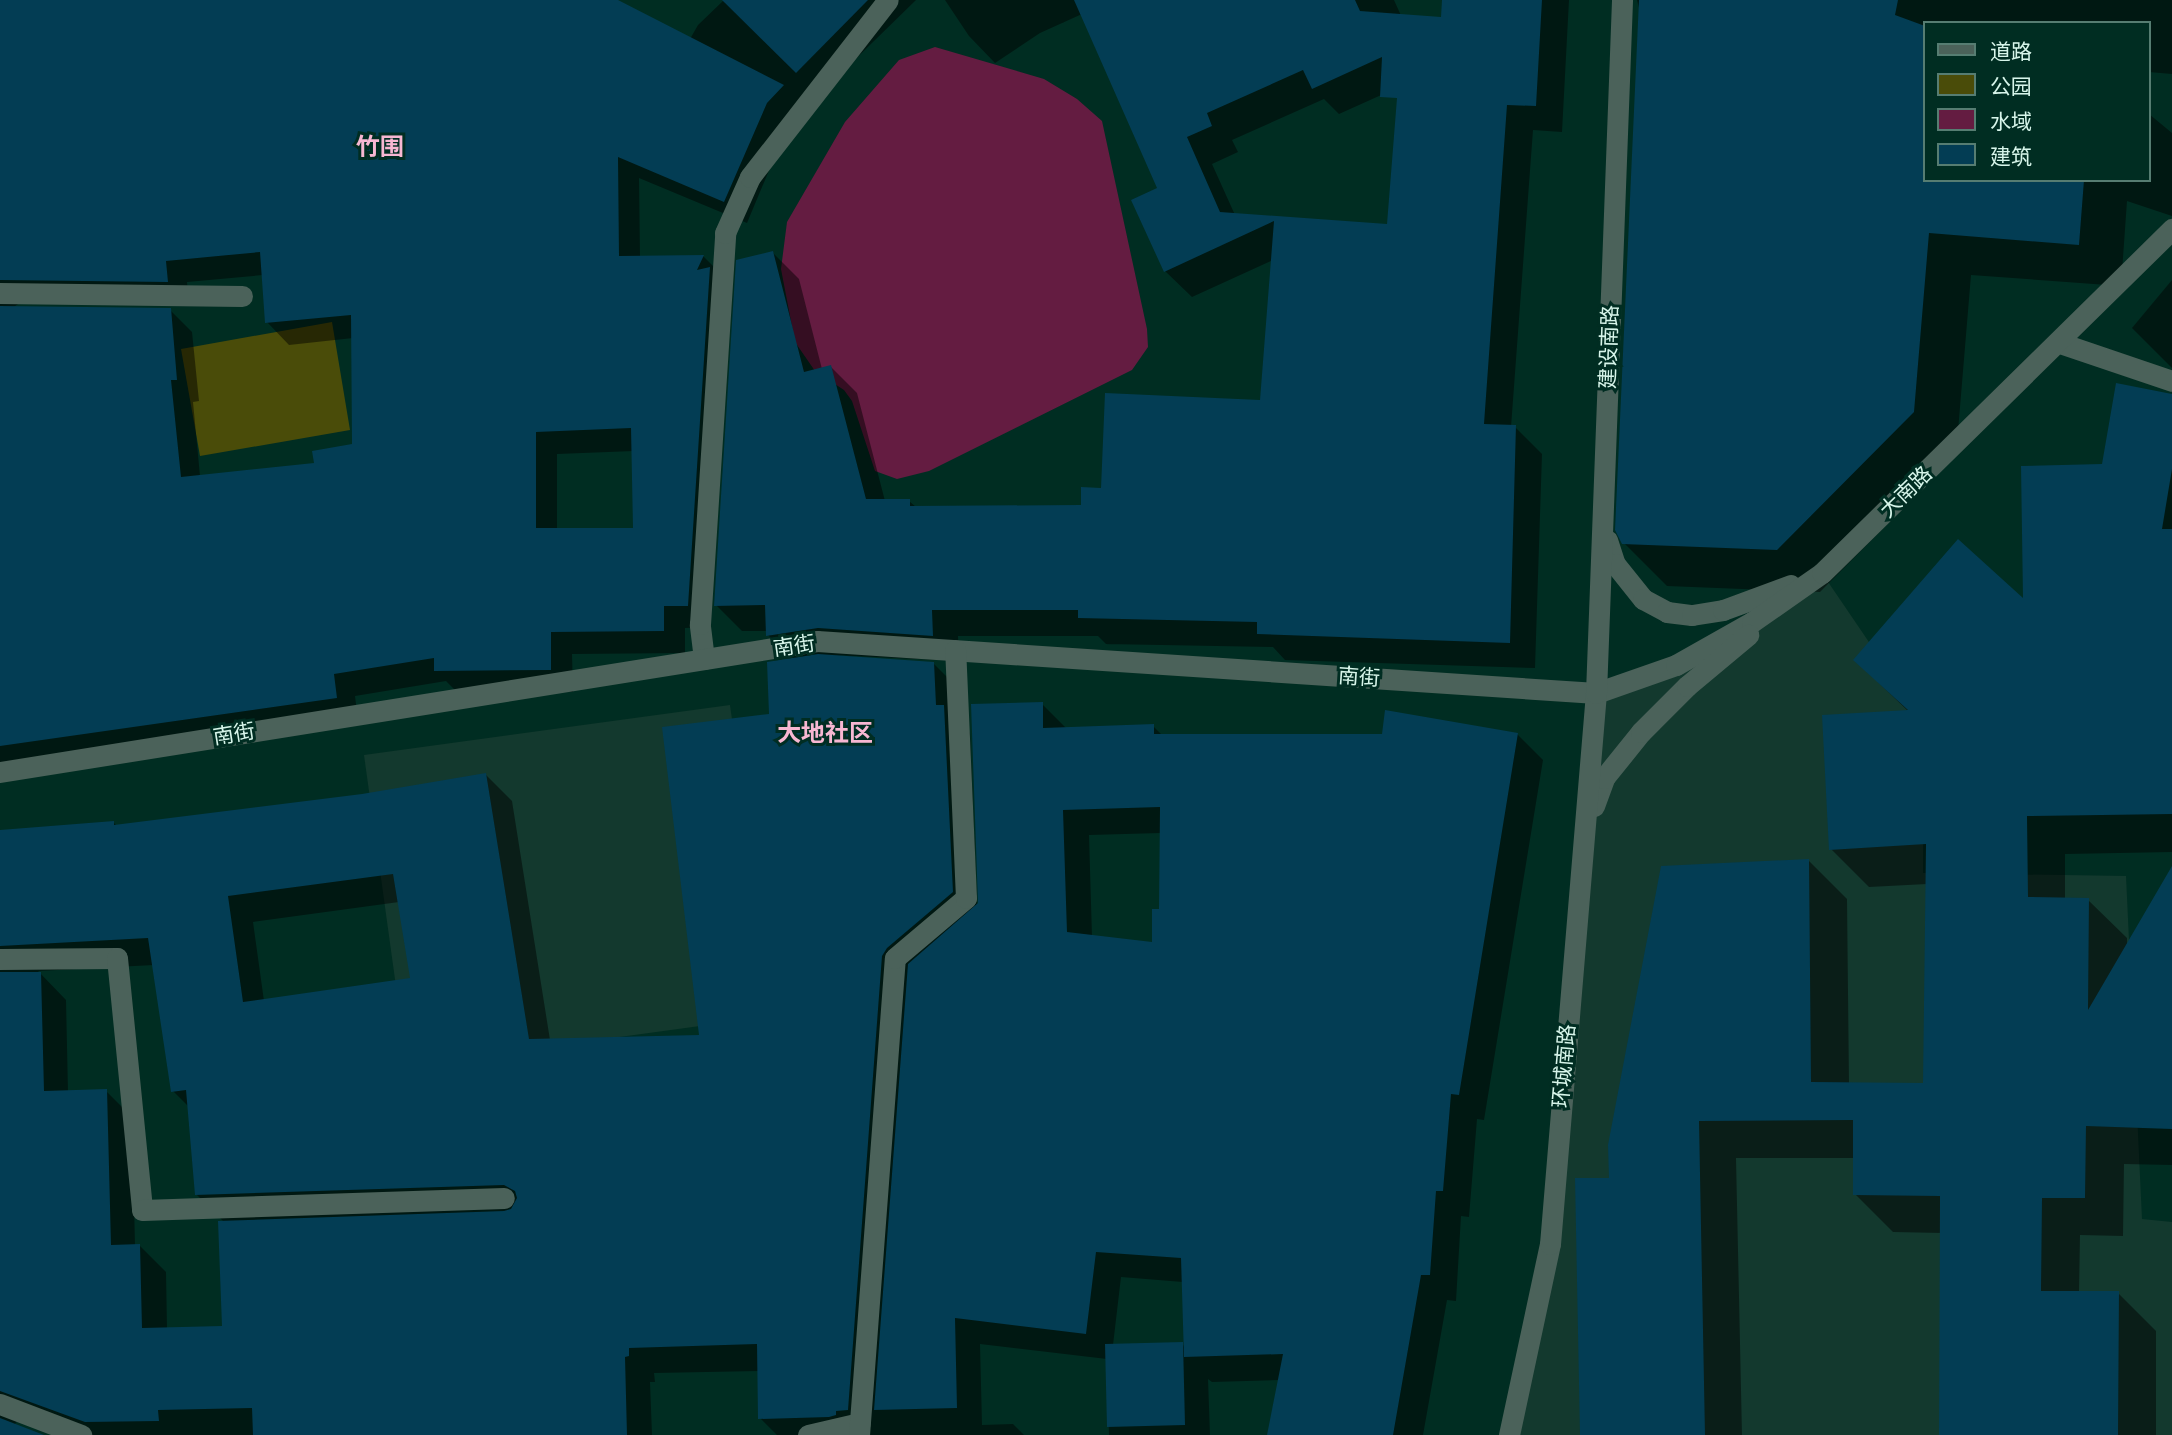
<!DOCTYPE html>
<meta charset="utf-8">
<style>
body{margin:0}
#map{position:relative;width:2172px;height:1435px;overflow:hidden;background:#002d22;font-family:Bitter,"Noto Sans SC",serif}
div>[style]{position:absolute}
.built>*{inset:0;background:#13392e}
.green>*{inset:0;background:#4a4c09}
.water>*{inset:0;background:#641c41}
.shadow>*{inset:0;background:#0007}
.building>*{inset:0;background:#033d54}
.minor>*{height:21px;margin:-10.5px;padding:0 10.5px;transform-origin:10.5px;border-radius:10.5px;background:#4b625a}
span{translate:-50% -50%;white-space:nowrap;text-align:center;line-height:1.15;-webkit-text-stroke:6px #002d22;paint-order:stroke}
.street-label{font-size:21px;color:#d7f5ea}
.quarter-label{font-size:24px;color:#f7b7d2;font-weight:700}
.legend{position:absolute;left:1923px;top:21px;width:228px;height:161px;box-sizing:border-box;background:#002d22;border:2px solid #567d72;margin:0;padding:9px 12px;list-style:none;font-size:21px;color:#d7f5ea}
.legend li{display:flex;align-items:center;gap:14px;height:35px}
.legend b{width:35px;border:2px solid #567d72}
</style>
<div id="map">
<div class="built">
<i style="clip-path:polygon(1822px 573px,1924px 723px,1923px 873px,2126px 876px,2142px 1219px,2172px 1222px,2172px 1435px,1509px 1435px,1550px 1244px,1596px 693px,1676px 664px)"></i>
<i style="clip-path:polygon(730px 705px,773px 1016px,407px 1066px,364px 755px)"></i>
</div>
<div class="green">
<i style="clip-path:polygon(332px 322px,350px 430px,200px 456px,181px 349px)"></i>
</div>
<div class="water">
<i style="clip-path:polygon(935px 47px,1044px 79px,1077px 99px,1102px 121px,1147px 329px,1148px 347px,1132px 370px,929px 471px,897px 479px,875px 471px,852px 401px,844px 390px,815px 371px,795px 342px,781px 269px,787px 222px,845px 122px,899px 60px)"></i>
</div>
<div class="shadow">
<i style="clip-path:polygon(evenodd,0 0,614px 0,690px 39px,698px 25px,724px 0,916px 0,788px 125px,747px 223px,639px 178px,640px 257px,703px 256px,725px 278px,710px 627px,685px 628px,685px 653px,572px 654px,573px 692px,458px 693px,446px 681px,355px 696px,358px 720px,0 771px,0 0,263px 275px,267px 322px,289px 345px,353px 338px,354px 446px,316px 465px,200px 476px,193px 402px,199px 401px,192px 332px,170px 310px,12px 308px,23px 301px,189px 303px,187px 282px,263px 275px,0 0,634px 451px,635px 529px,557px 530px,557px 454px,634px 451px)"></i>
<i style="clip-path:polygon(evenodd,945px 0,1394px 0,1438px 98px,1443px 0,1569px 0,1562px 132px,1533px 130px,1511px 427px,1515px 427px,1542px 454px,1535px 668px,1285px 660px,1273px 647px,1106px 644px,1098px 636px,958px 636px,959px 661px,833px 655px,934px 664px,960px 690px,961px 724px,970px 733px,977px 906px,1042px 704px,1067px 729px,1153px 726px,1163px 736px,1517px 734px,1543px 760px,1484px 1120px,1477px 1119px,1469px 1217px,1461px 1216px,1456px 1301px,1447px 1300px,1423px 1435px,1268px 1435px,1279px 1380px,1212px 1382px,1208px 1379px,1210px 1435px,1109px 1435px,1107px 1359px,980px 1344px,982px 1425px,1013px 1424px,1024px 1435px,777px 1435px,760px 1418px,759px 1371px,654px 1373px,655px 1382px,650px 1382px,652px 1435px,76px 1435px,19px 1419px,14px 1425px,39px 1435px,0 1435px,0 832px,114px 823px,117px 826px,363px 795px,486px 775px,512px 801px,550px 1040px,701px 1036px,771px 716px,793px 660px,768px 635px,768px 631px,742px 631px,716px 605px,773px 253px,799px 279px,822px 369px,831px 367px,857px 393px,885px 501px,909px 501px,916px 507px,1082px 507px,1102px 490px,1261px 401px,1273px 260px,1192px 297px,1165px 271px,1159px 189px,1082px 14px,1040px 33px,995px 63px,969px 36px,945px 0,1399px 87px,1388px 226px,1235px 215px,1212px 164px,1238px 152px,1232px 140px,1324px 99px,1339px 114px,1399px 87px,945px 0,1161px 833px,1161px 911px,1154px 944px,1092px 937px,1089px 835px,1161px 833px,945px 0,399px 902px,412px 979px,264px 1001px,253px 922px,399px 902px,945px 0,154px 965px,173px 1091px,190px 1108px,196px 1194px,224px 1222px,223px 1328px,167px 1329px,166px 1272px,140px 1246px,135px 1246px,132px 1117px,106px 1091px,68px 1092px,66px 1000px,38px 971px,154px 965px,945px 0,1121px 1277px,1183px 1282px,1185px 1347px,1182px 1344px,1113px 1345px,1121px 1277px)"></i>
<i style="clip-path:polygon(1637px 0,2172px 0,2172px 74px,2149px 72px,2149px 23px,1925px 23px,1925px 180px,2149px 180px,2149px 114px,2172px 133px,2172px 216px,2127px 201px,2121px 286px,1971px 275px,1956px 455px,1820px 592px,1667px 586px,1624px 543px,1640px 12px)"></i>
<i style="clip-path:polygon(2172px 280px,2172px 368px,2132px 328px)"></i>
<i style="clip-path:polygon(2172px 395px,2172px 852px,2065px 854px,2065px 899px,2088px 900px,2127px 938px,2127px 947px,2172px 870px,2172px 1165px,2124px 1164px,2123px 1236px,2080px 1235px,2079px 1293px,2118px 1293px,2156px 1331px,2156px 1435px,1941px 1435px,1942px 1233px,1893px 1232px,1855px 1194px,1855px 1158px,1736px 1158px,1742px 1435px,1582px 1435px,1610px 1179px,1809px 861px,1847px 899px,1849px 1084px,1925px 1085px,1927px 884px,1869px 887px,1831px 849px,1908px 711px,1855px 660px,2025px 602px,2104px 466px)"></i>
</div>
<div class="building">
<i style="clip-path:polygon(evenodd,0 0,618px 0,784px 85px,767px 103px,724px 202px,618px 157px,619px 256px,704px 255px,697px 270px,710px 267px,688px 606px,664px 606px,664px 631px,551px 632px,551px 670px,434px 671px,434px 658px,334px 674px,337px 698px,0 746px,0 306px,171px 308px,177px 380px,171px 380px,181px 477px,314px 463px,312px 451px,352px 444px,351px 315px,265px 323px,260px 252px,166px 261px,168px 282px,0 280px,0 0,631px 428px,633px 528px,536px 528px,536px 432px,631px 428px)"></i>
<i style="clip-path:polygon(722px 0,868px 0,796px 73px)"></i>
<i style="clip-path:polygon(evenodd,1074px 0,1355px 0,1360px 11px,1441px 17px,1442px 0,1542px 0,1536px 106px,1507px 105px,1484px 424px,1516px 425px,1510px 643px,1257px 634px,1257px 622px,1078px 618px,1078px 610px,932px 610px,933px 636px,818px 628px,766px 636px,765px 605px,714px 606px,736px 260px,773px 251px,804px 372px,831px 365px,866px 499px,910px 499px,910px 506px,1081px 505px,1081px 487px,1101px 488px,1105px 393px,1260px 400px,1274px 221px,1164px 272px,1131px 200px,1157px 188px,1074px 0,1382px 57px,1380px 97px,1397px 98px,1387px 224px,1220px 212px,1187px 137px,1212px 126px,1207px 113px,1303px 70px,1312px 89px,1382px 57px)"></i>
<i style="clip-path:polygon(1639px 0,1898px 0,1895px 15px,1925px 26px,1925px 180px,2084px 180px,2079px 245px,1929px 233px,1914px 412px,1777px 550px,1622px 544px,1615px 530px)"></i>
<i style="clip-path:polygon(2116px 383px,2172px 394px,2172px 469px,2162px 529px,2172px 529px,2172px 814px,2027px 816px,2028px 897px,2089px 898px,2088px 1010px,2172px 866px,2172px 1129px,2086px 1126px,2085px 1198px,2042px 1198px,2041px 1291px,2119px 1291px,2118px 1435px,1939px 1435px,1940px 1196px,1853px 1195px,1853px 1120px,1699px 1121px,1705px 1435px,1580px 1435px,1575px 1178px,1609px 1178px,1608px 1145px,1661px 866px,1809px 859px,1811px 1082px,1923px 1083px,1926px 844px,1829px 850px,1822px 715px,1908px 710px,1853px 660px,1958px 539px,2023px 598px,2021px 466px,2102px 464px)"></i>
<i style="clip-path:polygon(evenodd,818px 654px,934px 662px,936px 705px,944px 705px,953px 892px,887px 948px,882px 956px,848px 1410px,836px 1411px,836px 1415px,829px 1417px,758px 1419px,757px 1344px,629px 1348px,629px 1356px,625px 1357px,627px 1435px,253px 1435px,252px 1408px,158px 1410px,159px 1421px,85px 1422px,0 1391px,0 972px,41px 972px,44px 1091px,107px 1089px,111px 1245px,140px 1244px,142px 1328px,222px 1326px,218px 1221px,504px 1211px,511px 1209px,517px 1198px,515px 1191px,504px 1185px,195px 1195px,186px 1090px,171px 1092px,148px 938px,0 946px,0 830px,114px 821px,114px 825px,362px 794px,486px 773px,529px 1039px,699px 1035px,662px 727px,769px 714px,767px 662px,818px 654px,393px 874px,410px 978px,243px 1002px,228px 896px,393px 874px)"></i>
<i style="clip-path:polygon(evenodd,1043px 702px,1043px 728px,1154px 724px,1154px 734px,1382px 734px,1385px 710px,1518px 733px,1459px 1095px,1451px 1094px,1443px 1191px,1436px 1191px,1430px 1275px,1421px 1275px,1393px 1435px,1267px 1435px,1283px 1354px,1184px 1357px,1181px 1258px,1096px 1252px,1086px 1334px,955px 1318px,957px 1408px,874px 1410px,908px 964px,978px 903px,971px 704px,1043px 702px,1160px 807px,1159px 909px,1152px 909px,1152px 942px,1067px 932px,1063px 810px,1160px 807px)"></i>
<i style="clip-path:polygon(1183px 1342px,1185px 1425px,1107px 1427px,1105px 1344px)"></i>
<i style="clip-path:polygon(0 1418px,44px 1435px,0 1435px)"></i>
</div>
<div class="minor">
<i style="left:0;top:293px;width:242px;rotate:0.7deg"></i>
<i style="left:2060px;top:343px;width:118px;rotate:18.7deg"></i>
<i style="left:1607px;top:540px;width:25px;rotate:72deg"></i>
<i style="left:1615px;top:564px;width:45px;rotate:51.3deg"></i>
<i style="left:1643px;top:599px;width:27px;rotate:28deg"></i>
<i style="left:1667px;top:612px;width:25px;rotate:7deg"></i>
<i style="left:1692px;top:615px;width:31px;rotate:-9deg"></i>
<i style="left:1723px;top:610px;width:72px;rotate:-20.2deg"></i>
<i style="left:704px;top:659px;width:35px;rotate:-97deg"></i>
<i style="left:700px;top:624px;width:392px;rotate:-86.3deg"></i>
<i style="left:725px;top:233px;width:61px;rotate:-65.9deg"></i>
<i style="left:750px;top:177px;width:224px;rotate:-52.1deg"></i>
<i style="left:0;top:772px;width:827px;rotate:-9.11deg"></i>
<i style="left:817px;top:641px;width:781px;rotate:3.82deg"></i>
<i style="left:1596px;top:693px;width:85px;rotate:-19.3deg"></i>
<i style="left:1676px;top:665px;width:87px;rotate:-29.5deg"></i>
<i style="left:1752px;top:622px;width:85px;rotate:-35deg"></i>
<i style="left:1822px;top:573px;width:491px;rotate:-44.5deg"></i>
<i style="left:1594px;top:806px;width:30px;rotate:-70deg"></i>
<i style="left:1604px;top:778px;width:59px;rotate:-51.2deg"></i>
<i style="left:1641px;top:732px;width:65px;rotate:-45deg"></i>
<i style="left:1687px;top:686px;width:80px;rotate:-39.9deg"></i>
<i style="left:0;top:959px;width:117px;rotate:-0.5deg"></i>
<i style="left:117px;top:958px;width:253px;rotate:84.3deg"></i>
<i style="left:142px;top:1210px;width:362px;rotate:-1.9deg"></i>
<i style="left:0;top:1404px;width:87px;rotate:20.9deg"></i>
<i style="left:808px;top:1435px;width:53px;rotate:-13deg"></i>
<i style="left:859px;top:1435px;width:478px;rotate:-85.7deg"></i>
<i style="left:895px;top:958px;width:93px;rotate:-40.2deg"></i>
<i style="left:966px;top:898px;width:248px;rotate:-92.5deg"></i>
<i style="left:1509px;top:1435px;width:195px;rotate:-77.9deg"></i>
<i style="left:1550px;top:1244px;width:553px;rotate:-85.23deg"></i>
<i style="left:1596px;top:693px;width:693px;rotate:-87.85deg"></i>
</div>
<div class="street-label">
<span style="left:1609px;top:347px;rotate:-88deg">建设南路</span>
<span style="left:1906px;top:492px;rotate:-44deg">大南路</span>
<span style="left:794px;top:646px;rotate:-8deg">南街</span>
<span style="left:1359px;top:677px;rotate:4deg">南街</span>
<span style="left:234px;top:734px;rotate:-9deg">南街</span>
<span style="left:1564px;top:1066px;rotate:-85deg">环城南路</span>
</div>
<div class="quarter-label">
<span style="left:380px;top:148px">竹围</span>
<span style="left:825px;top:734px">大地社区</span>
</div>
<ul class="legend">
<li><b style="height:9px;background:#4b625a"></b>道路</li>
<li><b style="height:19px;background:#4a4c09"></b>公园</li>
<li><b style="height:19px;background:#641c41"></b>水域</li>
<li><b style="height:19px;background:#033d54"></b>建筑</li>
</ul>
</div>
